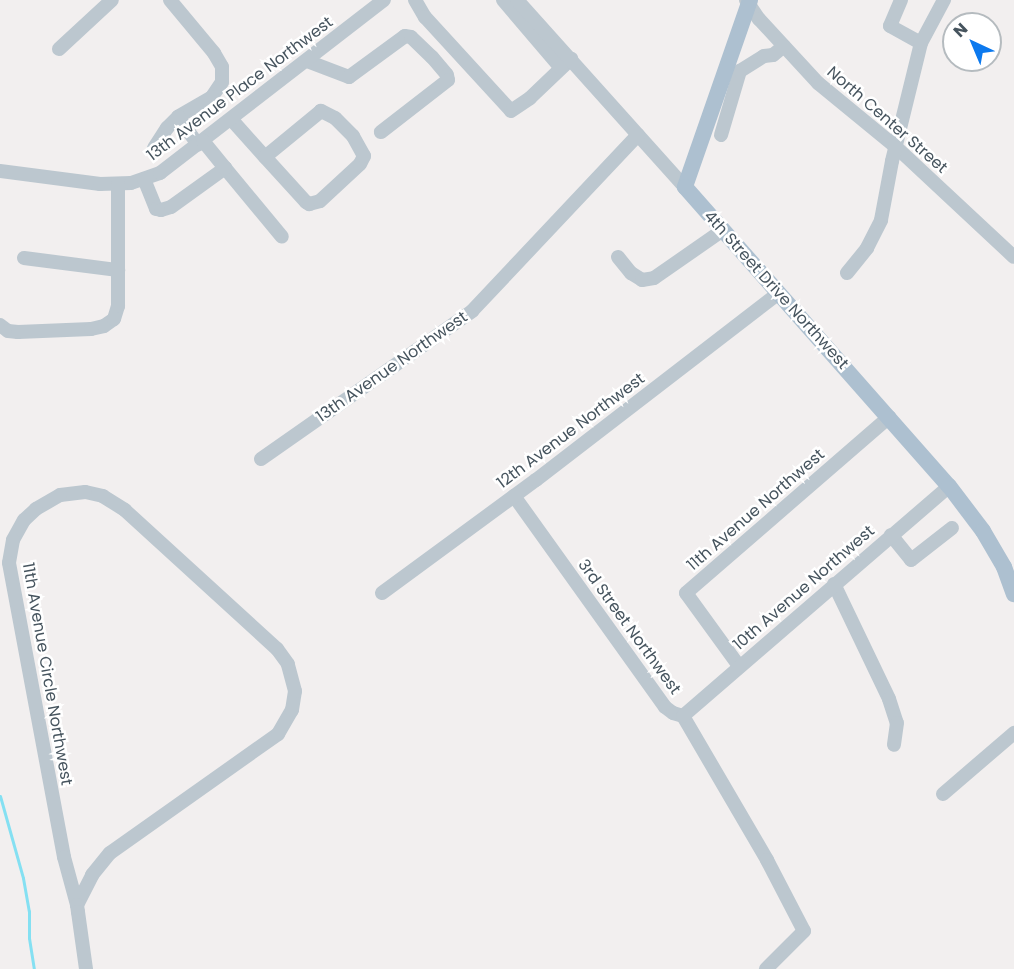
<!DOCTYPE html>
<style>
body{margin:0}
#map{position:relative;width:1014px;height:969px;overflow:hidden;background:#f2efef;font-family:Poppins,sans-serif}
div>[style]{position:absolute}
.stream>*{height:3px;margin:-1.5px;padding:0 1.5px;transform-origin:1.5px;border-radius:1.5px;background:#85e0f2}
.minor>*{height:14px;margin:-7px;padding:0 7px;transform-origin:7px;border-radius:7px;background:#bcc7cf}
.major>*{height:16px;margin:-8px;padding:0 8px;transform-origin:8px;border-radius:8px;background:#adc0d0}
span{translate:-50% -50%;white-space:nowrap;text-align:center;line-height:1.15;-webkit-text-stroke:5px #fff;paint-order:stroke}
.street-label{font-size:16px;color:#46545e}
.north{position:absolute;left:942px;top:12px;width:60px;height:60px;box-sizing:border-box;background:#fff;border:2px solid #b5bbbf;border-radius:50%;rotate:316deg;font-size:16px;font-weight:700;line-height:24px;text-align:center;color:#46545e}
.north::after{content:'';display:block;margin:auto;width:21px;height:27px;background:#0c79ee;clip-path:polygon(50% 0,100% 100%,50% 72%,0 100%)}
</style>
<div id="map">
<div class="stream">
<i style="left:0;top:796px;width:85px;rotate:74.3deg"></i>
<i style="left:23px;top:878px;width:34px;rotate:80deg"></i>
<i style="left:29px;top:911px;width:27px;rotate:90deg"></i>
<i style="left:29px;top:938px;width:31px;rotate:81deg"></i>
</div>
<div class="minor">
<i style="left:170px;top:0;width:69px;rotate:50.3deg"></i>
<i style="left:214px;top:53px;width:16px;rotate:60deg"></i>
<i style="left:222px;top:67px;width:15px;rotate:90deg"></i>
<i style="left:222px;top:82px;width:18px;rotate:124deg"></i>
<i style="left:212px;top:97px;width:39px;rotate:150deg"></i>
<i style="left:178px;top:117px;width:34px;rotate:54deg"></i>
<i style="left:415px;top:0;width:20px;rotate:60deg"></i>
<i style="left:425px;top:17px;width:127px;rotate:47.5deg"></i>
<i style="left:511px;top:111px;width:23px;rotate:-34deg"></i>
<i style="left:530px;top:98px;width:57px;rotate:-43.6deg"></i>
<i style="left:503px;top:0;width:88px;rotate:49.6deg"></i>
<i style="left:517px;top:0;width:251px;rotate:48.1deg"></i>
<i style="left:746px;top:0;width:23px;rotate:56deg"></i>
<i style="left:759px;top:19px;width:87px;rotate:47.3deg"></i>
<i style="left:818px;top:83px;width:101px;rotate:39.4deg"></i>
<i style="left:896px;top:147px;width:161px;rotate:43deg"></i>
<i style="left:901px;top:0;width:28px;rotate:113deg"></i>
<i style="left:890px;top:26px;width:35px;rotate:29deg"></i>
<i style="left:59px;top:49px;width:72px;rotate:-42.8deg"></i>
<i style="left:307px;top:61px;width:45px;rotate:20.9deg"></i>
<i style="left:349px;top:77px;width:69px;rotate:-36.2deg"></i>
<i style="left:405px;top:36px;width:6px;rotate:9deg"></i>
<i style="left:411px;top:37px;width:29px;rotate:44deg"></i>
<i style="left:432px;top:57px;width:23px;rotate:50deg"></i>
<i style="left:447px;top:75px;width:5px;rotate:79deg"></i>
<i style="left:448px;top:80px;width:85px;rotate:142.2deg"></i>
<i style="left:231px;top:119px;width:51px;rotate:48.2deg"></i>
<i style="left:265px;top:157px;width:61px;rotate:47.7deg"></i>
<i style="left:306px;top:202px;width:4px;rotate:34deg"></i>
<i style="left:309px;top:204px;width:11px;rotate:-15deg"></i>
<i style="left:320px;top:201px;width:54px;rotate:-42.8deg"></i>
<i style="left:360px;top:164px;width:9px;rotate:-63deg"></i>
<i style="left:364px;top:156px;width:23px;rotate:-119deg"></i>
<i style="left:353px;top:136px;width:25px;rotate:-135deg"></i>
<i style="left:335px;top:118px;width:16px;rotate:-153deg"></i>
<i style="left:321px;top:111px;width:72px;rotate:140.6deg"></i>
<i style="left:721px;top:135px;width:67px;rotate:-73.5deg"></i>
<i style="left:740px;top:71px;width:28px;rotate:-32deg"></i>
<i style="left:764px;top:56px;width:9px;rotate:-6deg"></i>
<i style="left:773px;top:55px;width:14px;rotate:-39deg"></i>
<i style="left:154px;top:148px;width:24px;rotate:-57deg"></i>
<i style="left:167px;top:128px;width:16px;rotate:-45deg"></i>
<i style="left:225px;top:168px;width:89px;rotate:50.4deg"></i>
<i style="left:0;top:171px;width:101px;rotate:7.4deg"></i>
<i style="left:100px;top:184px;width:31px;rotate:-2deg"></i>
<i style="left:131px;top:183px;width:31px;rotate:-19deg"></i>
<i style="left:160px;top:173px;width:283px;rotate:-37.7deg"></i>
<i style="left:144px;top:179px;width:32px;rotate:68deg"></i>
<i style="left:156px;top:209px;width:5px;rotate:11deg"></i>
<i style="left:161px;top:210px;width:10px;rotate:-17deg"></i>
<i style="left:171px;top:207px;width:67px;rotate:-35.8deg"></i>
<i style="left:225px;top:168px;width:35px;rotate:-129deg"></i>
<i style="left:618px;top:257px;width:21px;rotate:51deg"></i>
<i style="left:631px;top:273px;width:13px;rotate:32deg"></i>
<i style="left:642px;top:280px;width:12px;rotate:-9deg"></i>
<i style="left:654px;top:278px;width:84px;rotate:-34.8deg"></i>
<i style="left:24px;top:258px;width:95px;rotate:7.3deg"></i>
<i style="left:847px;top:273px;width:32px;rotate:-51deg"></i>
<i style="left:867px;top:248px;width:31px;rotate:-63deg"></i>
<i style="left:881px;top:220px;width:60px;rotate:-79.4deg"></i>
<i style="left:892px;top:161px;width:122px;rotate:-76.2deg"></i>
<i style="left:921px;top:43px;width:49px;rotate:-61.9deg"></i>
<i style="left:0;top:325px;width:10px;rotate:37deg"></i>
<i style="left:8px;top:331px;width:10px;rotate:6deg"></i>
<i style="left:18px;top:332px;width:73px;rotate:-2.4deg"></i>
<i style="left:91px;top:329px;width:13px;rotate:-13deg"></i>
<i style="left:104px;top:326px;width:12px;rotate:-35deg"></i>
<i style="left:114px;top:319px;width:14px;rotate:-73deg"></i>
<i style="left:118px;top:306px;width:122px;rotate:-90deg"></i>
<i style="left:261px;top:459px;width:258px;rotate:-35deg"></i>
<i style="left:472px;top:311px;width:242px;rotate:-46.7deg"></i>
<i style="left:514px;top:496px;width:259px;rotate:54.4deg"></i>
<i style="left:665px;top:707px;width:10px;rotate:37deg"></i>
<i style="left:673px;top:713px;width:10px;rotate:17deg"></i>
<i style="left:683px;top:716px;width:167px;rotate:59.7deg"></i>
<i style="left:767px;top:860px;width:80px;rotate:62.5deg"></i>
<i style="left:804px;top:931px;width:54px;rotate:135deg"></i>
<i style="left:891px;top:535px;width:32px;rotate:51deg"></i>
<i style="left:911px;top:560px;width:52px;rotate:-38deg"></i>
<i style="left:834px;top:584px;width:127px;rotate:64.4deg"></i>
<i style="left:889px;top:699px;width:25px;rotate:72deg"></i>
<i style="left:897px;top:723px;width:22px;rotate:98deg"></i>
<i style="left:382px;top:593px;width:191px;rotate:-36.3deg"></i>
<i style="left:536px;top:480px;width:307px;rotate:-37.6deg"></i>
<i style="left:739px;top:666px;width:90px;rotate:-126deg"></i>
<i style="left:686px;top:593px;width:269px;rotate:-40.9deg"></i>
<i style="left:683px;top:716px;width:352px;rotate:-40.8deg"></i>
<i style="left:943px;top:794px;width:94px;rotate:-40.7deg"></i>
<i style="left:77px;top:905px;width:34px;rotate:-63deg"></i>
<i style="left:92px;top:875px;width:28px;rotate:-51deg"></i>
<i style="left:110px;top:853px;width:206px;rotate:-35.3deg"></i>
<i style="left:278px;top:734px;width:28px;rotate:-60deg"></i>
<i style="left:292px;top:710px;width:19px;rotate:-81deg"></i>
<i style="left:295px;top:691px;width:28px;rotate:-105deg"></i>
<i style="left:288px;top:664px;width:19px;rotate:-126deg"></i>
<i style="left:277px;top:649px;width:206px;rotate:-137.6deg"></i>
<i style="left:125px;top:510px;width:26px;rotate:-148deg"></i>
<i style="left:103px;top:496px;width:18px;rotate:-167deg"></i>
<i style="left:85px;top:492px;width:25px;rotate:173deg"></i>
<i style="left:60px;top:495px;width:28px;rotate:150deg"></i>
<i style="left:36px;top:509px;width:16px;rotate:137deg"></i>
<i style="left:24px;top:520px;width:23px;rotate:119deg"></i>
<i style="left:13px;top:540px;width:23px;rotate:100deg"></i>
<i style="left:9px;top:563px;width:299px;rotate:79.4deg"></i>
<i style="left:64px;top:857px;width:50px;rotate:74.8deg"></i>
<i style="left:77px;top:905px;width:7px;rotate:82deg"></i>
<i style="left:78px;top:912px;width:58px;rotate:82deg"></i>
</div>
<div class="major">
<i style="left:750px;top:0;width:198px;rotate:109.2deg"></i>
<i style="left:685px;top:187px;width:399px;rotate:48.6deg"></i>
<i style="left:949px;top:486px;width:56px;rotate:52.9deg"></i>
<i style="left:983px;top:531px;width:42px;rotate:59.7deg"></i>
<i style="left:1004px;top:567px;width:29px;rotate:70deg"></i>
</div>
<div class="street-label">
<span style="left:240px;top:89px;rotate:-37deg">13th Avenue Place Northwest</span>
<span style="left:887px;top:120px;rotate:41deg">North Center Street</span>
<span style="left:776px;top:290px;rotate:48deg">4th Street Drive Northwest</span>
<span style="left:392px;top:367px;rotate:-35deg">13th Avenue Northwest</span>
<span style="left:571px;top:431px;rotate:-37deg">12th Avenue Northwest</span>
<span style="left:756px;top:510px;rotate:-41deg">11th Avenue Northwest</span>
<span style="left:804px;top:588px;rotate:-41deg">10th Avenue Northwest</span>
<span style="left:629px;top:627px;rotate:54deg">3rd Street Northwest</span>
<span style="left:47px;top:674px;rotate:80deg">11th Avenue Circle Northwest</span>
</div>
<div class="north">N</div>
</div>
